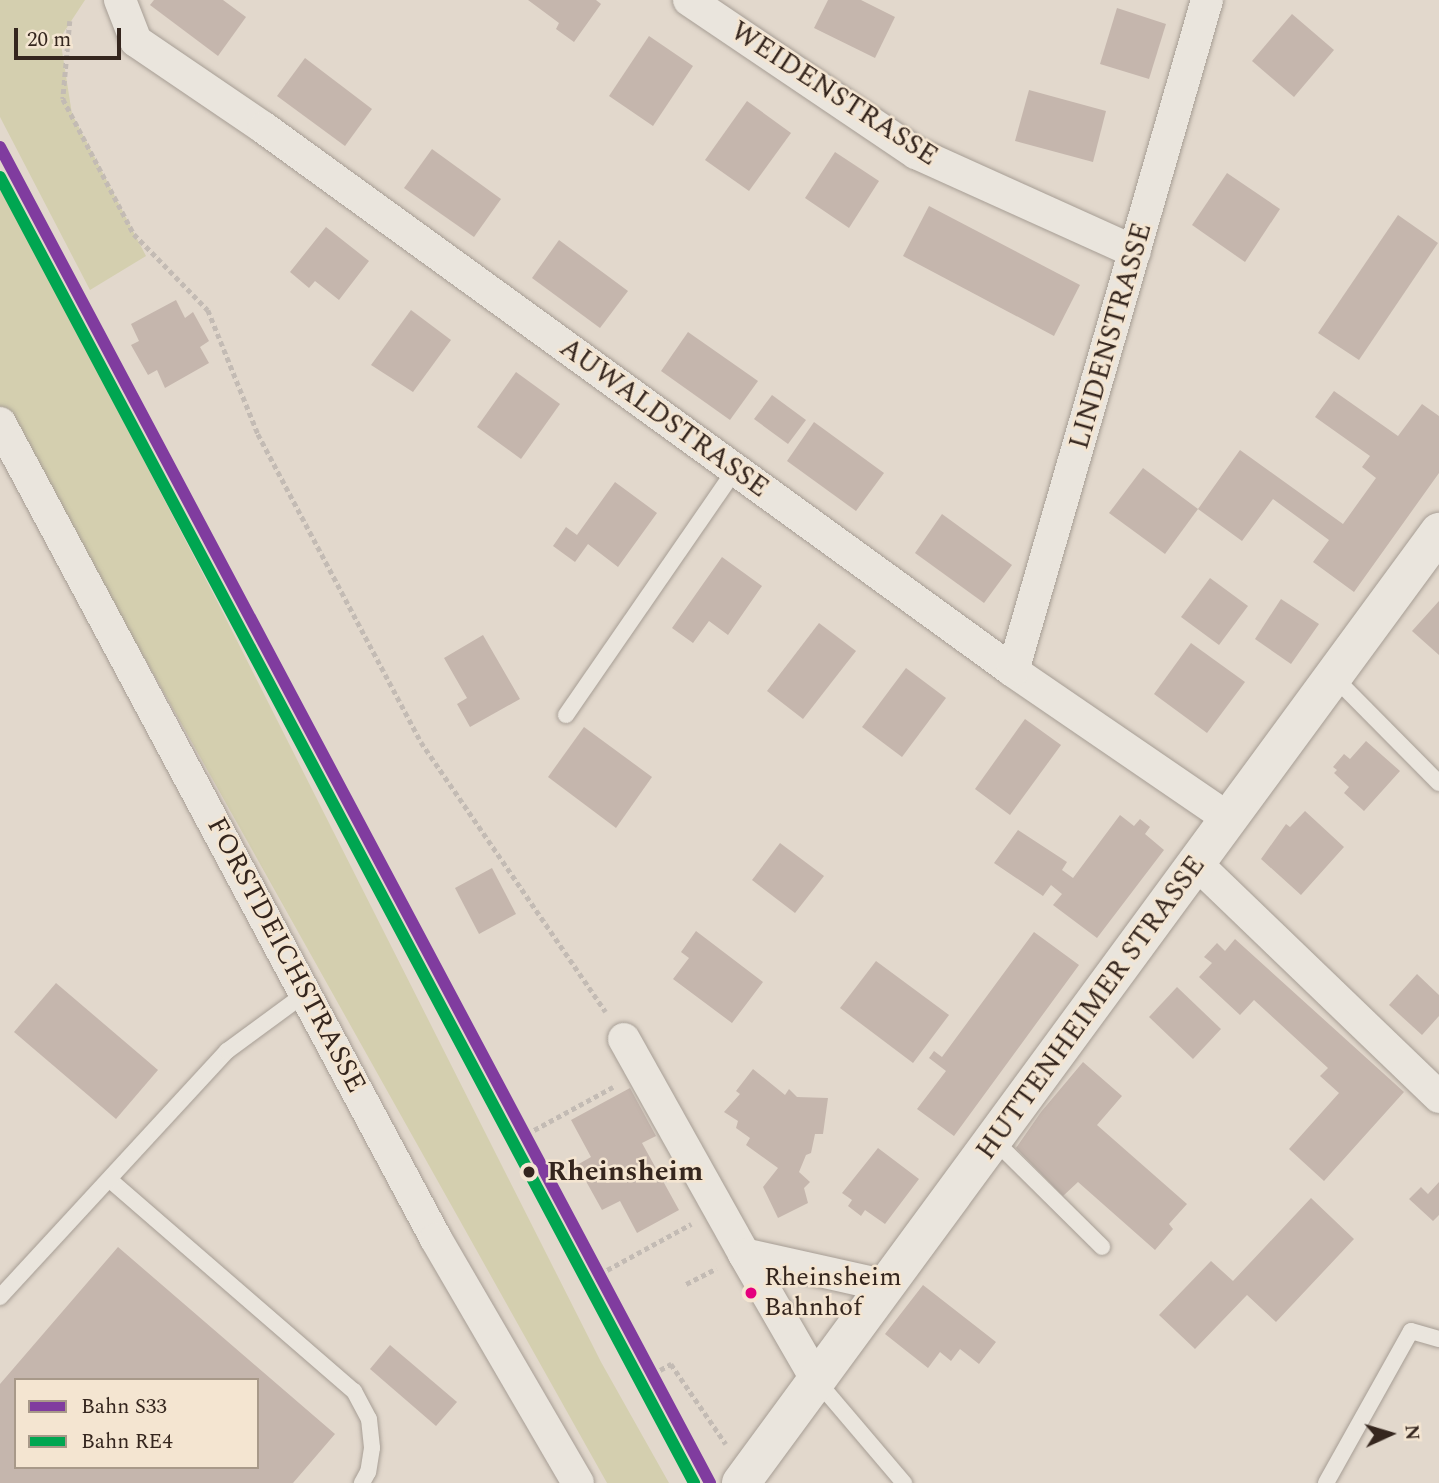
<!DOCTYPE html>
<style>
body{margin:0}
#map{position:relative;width:1439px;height:1483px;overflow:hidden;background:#e2d8cc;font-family:Spectral,serif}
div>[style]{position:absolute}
.green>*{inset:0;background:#d4cfaf}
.building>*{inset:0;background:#c5b6ad}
.path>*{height:4.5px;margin-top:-2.25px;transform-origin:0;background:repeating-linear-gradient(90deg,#c3bbb4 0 5px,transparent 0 8.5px)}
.roads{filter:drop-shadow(0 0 2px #a79e95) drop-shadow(0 0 2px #a79e95)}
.lane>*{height:16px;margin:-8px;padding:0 8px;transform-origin:8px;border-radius:8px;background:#eae5dd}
.street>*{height:32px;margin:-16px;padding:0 16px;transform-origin:16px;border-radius:16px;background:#eae5dd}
.secondary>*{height:38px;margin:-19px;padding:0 19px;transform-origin:19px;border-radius:19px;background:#eae5dd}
.rail-1>*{height:12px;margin:-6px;padding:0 6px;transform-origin:6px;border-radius:6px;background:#803c9f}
.rail-2>*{height:12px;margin:-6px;padding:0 6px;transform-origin:6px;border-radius:6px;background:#00a651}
.dots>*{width:19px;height:19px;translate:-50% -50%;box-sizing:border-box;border:4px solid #f4e5d1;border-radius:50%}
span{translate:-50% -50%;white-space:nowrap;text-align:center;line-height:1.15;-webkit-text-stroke:5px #f4e5d1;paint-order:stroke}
.bus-label{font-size:26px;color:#35261e}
.left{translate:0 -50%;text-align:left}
.street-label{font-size:28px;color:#35261e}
.stop-label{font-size:28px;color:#35261e;font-weight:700}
.legend{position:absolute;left:14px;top:1378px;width:245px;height:91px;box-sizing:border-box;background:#f4e5d1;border:2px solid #a89989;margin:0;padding:9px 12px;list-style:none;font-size:21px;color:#35261e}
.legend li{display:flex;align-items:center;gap:14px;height:35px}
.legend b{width:35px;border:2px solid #a89989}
.north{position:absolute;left:1355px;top:1399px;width:70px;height:70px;-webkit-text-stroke:5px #f4e5d1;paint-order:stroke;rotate:86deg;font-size:19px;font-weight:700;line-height:28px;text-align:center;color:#35261e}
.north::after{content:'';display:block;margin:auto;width:24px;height:32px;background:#35261e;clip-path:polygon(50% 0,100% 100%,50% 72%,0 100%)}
.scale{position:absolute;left:14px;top:28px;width:107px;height:32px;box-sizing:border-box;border:4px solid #35261e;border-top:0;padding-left:9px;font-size:21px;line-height:24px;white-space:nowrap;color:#35261e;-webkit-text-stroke:5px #f4e5d1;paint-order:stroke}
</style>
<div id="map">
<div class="green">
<i style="clip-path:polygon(0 0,85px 0,60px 38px,72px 114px,146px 256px,90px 290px,0 117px)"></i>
<i style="clip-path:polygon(0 184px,216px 599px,601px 1362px,669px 1483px,607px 1483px,144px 657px,0 423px)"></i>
</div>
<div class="building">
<i style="clip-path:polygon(154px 0,223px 0,246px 17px,218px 56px,150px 5px)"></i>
<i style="clip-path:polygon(528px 0,596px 0,601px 4px,574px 42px,556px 29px,559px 23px)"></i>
<i style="clip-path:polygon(828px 0,861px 0,895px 17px,875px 58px,814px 28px)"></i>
<i style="clip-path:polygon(1117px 8px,1166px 24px,1149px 79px,1100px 64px)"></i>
<i style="clip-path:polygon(1292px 14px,1334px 50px,1294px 97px,1252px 61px)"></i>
<i style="clip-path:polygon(649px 36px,693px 66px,653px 126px,609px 96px)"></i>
<i style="clip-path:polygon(305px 58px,372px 109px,345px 146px,277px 96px)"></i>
<i style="clip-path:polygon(1029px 90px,1106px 111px,1093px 162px,1015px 141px)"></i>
<i style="clip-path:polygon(747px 101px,791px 133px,749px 191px,705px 160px)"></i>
<i style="clip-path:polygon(432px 149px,501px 199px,474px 237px,404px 188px)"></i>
<i style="clip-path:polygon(835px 152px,879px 181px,849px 228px,805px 198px)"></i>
<i style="clip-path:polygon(1227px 173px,1280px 209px,1245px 262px,1192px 225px)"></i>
<i style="clip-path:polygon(929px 206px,1080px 285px,1054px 336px,903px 256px)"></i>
<i style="clip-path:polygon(1398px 215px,1438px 243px,1359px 360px,1318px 333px)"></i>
<i style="clip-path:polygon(326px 227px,369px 261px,339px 300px,315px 281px,309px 288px,290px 272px)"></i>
<i style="clip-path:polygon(559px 240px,628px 291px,600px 328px,532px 278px)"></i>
<i style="clip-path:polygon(176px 300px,185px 318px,193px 312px,209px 341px,200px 347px,209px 363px,165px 388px,157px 370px,148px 375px,131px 345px,139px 341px,131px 324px)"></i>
<i style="clip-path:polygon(411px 310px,451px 340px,413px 392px,371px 365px)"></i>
<i style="clip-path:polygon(688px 332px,758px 381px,730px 420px,661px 371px)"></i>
<i style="clip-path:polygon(516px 372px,560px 404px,521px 459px,477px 427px)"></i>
<i style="clip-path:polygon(1334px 391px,1398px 436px,1422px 404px,1439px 416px,1439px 473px,1354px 592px,1313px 562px,1329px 540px,1273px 499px,1242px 541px,1198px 509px,1240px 450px,1343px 524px,1376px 478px,1362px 467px,1370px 456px,1315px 417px)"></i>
<i style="clip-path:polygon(772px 395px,806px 420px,788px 444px,754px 419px)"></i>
<i style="clip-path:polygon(814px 422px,884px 473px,856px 511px,787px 461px)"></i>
<i style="clip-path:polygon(1143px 468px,1198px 509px,1165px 554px,1109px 513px)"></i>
<i style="clip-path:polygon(615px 482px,657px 513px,618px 567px,588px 544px,575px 562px,553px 546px,566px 527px,577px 535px)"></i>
<i style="clip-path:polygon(942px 514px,1012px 565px,984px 603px,915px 553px)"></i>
<i style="clip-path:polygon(722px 557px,762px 586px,728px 635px,709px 621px,693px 643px,672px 628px)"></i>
<i style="clip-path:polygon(1210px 578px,1248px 606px,1219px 645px,1181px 617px)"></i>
<i style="clip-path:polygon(1281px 599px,1319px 624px,1291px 664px,1255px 639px)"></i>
<i style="clip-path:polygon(1439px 601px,1439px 655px,1412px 631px)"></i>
<i style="clip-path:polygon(819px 623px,856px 651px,803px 719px,767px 691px)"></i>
<i style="clip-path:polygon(483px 635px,520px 699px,470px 727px,457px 704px,467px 698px,444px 658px)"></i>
<i style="clip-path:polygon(1191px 643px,1245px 682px,1207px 733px,1154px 694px)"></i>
<i style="clip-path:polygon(906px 668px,946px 698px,902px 757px,862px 727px)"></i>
<i style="clip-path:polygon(1025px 719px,1061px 745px,1010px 815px,975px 789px)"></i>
<i style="clip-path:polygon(584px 727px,652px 777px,616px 828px,548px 777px)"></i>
<i style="clip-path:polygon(1366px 741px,1400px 771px,1364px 811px,1344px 793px,1349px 787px,1334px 773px,1337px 770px,1333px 767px,1344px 754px,1350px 759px)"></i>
<i style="clip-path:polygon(1305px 811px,1344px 847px,1301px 895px,1261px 859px,1286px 824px,1290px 827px)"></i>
<i style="clip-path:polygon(1120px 815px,1134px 826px,1140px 819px,1150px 827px,1145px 834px,1164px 850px,1097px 938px,1053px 905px,1062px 894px,1051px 885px,1043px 896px,994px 863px,1018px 830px,1067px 862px,1062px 870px,1073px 878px)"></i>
<i style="clip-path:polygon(780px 843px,824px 876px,795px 913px,752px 880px)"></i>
<i style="clip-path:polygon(492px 868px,516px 914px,479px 934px,455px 888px)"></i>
<i style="clip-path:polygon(696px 931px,763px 982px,732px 1023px,673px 979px,689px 958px,681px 952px)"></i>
<i style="clip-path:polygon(1034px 932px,1079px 965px,954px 1136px,917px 1109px,946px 1071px,929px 1058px,934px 1051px,942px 1057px)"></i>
<i style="clip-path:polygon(1235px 939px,1404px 1092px,1324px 1181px,1289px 1149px,1339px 1093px,1320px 1076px,1328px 1068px,1254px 1000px,1240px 1015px,1199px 977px,1212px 963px,1204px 957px,1217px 943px,1225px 951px)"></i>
<i style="clip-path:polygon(876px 961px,949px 1015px,913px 1063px,840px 1008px)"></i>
<i style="clip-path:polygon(1417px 974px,1439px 995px,1439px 1016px,1422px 1035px,1389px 1005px)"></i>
<i style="clip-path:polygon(56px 983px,158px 1070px,116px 1119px,14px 1032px)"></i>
<i style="clip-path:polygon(1177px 987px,1221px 1029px,1193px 1059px,1149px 1017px)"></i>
<i style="clip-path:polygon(1083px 1062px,1122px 1096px,1097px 1125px,1187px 1204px,1169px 1224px,1173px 1229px,1155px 1250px,1078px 1182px,1063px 1196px,1016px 1148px,1041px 1112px)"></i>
<i style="clip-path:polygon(753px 1069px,785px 1095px,789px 1089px,797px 1097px,828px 1098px,823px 1134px,815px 1134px,811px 1153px,806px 1155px,799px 1172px,810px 1182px,804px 1188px,808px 1203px,778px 1218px,763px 1187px,778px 1168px,746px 1145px,750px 1138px,736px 1128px,738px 1121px,724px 1112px,740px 1094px,736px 1091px)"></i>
<i style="clip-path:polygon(630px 1088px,656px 1136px,642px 1143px,679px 1210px,637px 1233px,620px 1201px,602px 1210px,577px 1165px,591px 1157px,571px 1120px)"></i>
<i style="clip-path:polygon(878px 1148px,919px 1179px,885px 1224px,865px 1210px,861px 1216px,848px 1206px,852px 1200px,842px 1193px)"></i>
<i style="clip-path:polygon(1439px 1182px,1439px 1215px,1433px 1221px,1409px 1199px,1421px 1187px,1428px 1194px)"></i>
<i style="clip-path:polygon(1311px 1198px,1354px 1239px,1276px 1322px,1247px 1295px,1195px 1349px,1159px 1315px,1211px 1261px,1233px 1281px)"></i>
<i style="clip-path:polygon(evenodd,118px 1247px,335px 1434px,293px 1483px,0 1483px,0 1384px,118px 1247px,16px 1380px,257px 1380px,257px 1467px,16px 1467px,16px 1380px)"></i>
<i style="clip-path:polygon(923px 1285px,996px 1342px,979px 1364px,960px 1349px,951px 1361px,940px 1352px,928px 1368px,885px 1334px)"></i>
<i style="clip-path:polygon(390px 1345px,457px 1402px,436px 1426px,370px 1369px)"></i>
</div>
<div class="path">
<i style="left:70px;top:21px;width:78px;rotate:95.1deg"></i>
<i style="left:63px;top:99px;width:153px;rotate:62.3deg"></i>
<i style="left:134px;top:234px;width:106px;rotate:45.8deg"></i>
<i style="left:208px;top:310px;width:134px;rotate:68deg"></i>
<i style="left:258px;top:434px;width:348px;rotate:62.1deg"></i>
<i style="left:421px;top:742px;width:327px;rotate:55.6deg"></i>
<i style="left:534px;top:1130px;width:90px;rotate:-28.6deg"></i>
<i style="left:607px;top:1270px;width:96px;rotate:-28.7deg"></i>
<i style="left:686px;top:1284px;width:34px;rotate:-27deg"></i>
<i style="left:660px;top:1370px;width:13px;rotate:-29deg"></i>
<i style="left:671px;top:1364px;width:97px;rotate:55.5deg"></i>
</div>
<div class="roads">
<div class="lane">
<i style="left:1334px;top:677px;width:149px;rotate:45.3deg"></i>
<i style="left:566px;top:715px;width:298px;rotate:-55.4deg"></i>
<i style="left:994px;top:1140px;width:152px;rotate:44.7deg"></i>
<i style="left:110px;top:1180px;width:323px;rotate:40.9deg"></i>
<i style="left:354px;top:1391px;width:32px;rotate:62deg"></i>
<i style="left:369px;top:1419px;width:29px;rotate:84deg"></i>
<i style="left:372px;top:1448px;width:24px;rotate:99deg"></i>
<i style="left:368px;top:1472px;width:13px;rotate:119deg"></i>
<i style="left:0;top:1297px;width:335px;rotate:-47.3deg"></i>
<i style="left:227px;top:1051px;width:98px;rotate:-36.3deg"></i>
<i style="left:818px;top:1382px;width:133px;rotate:49.6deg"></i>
<i style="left:1326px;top:1483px;width:174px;rotate:-60.8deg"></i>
<i style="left:1411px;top:1331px;width:29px;rotate:16deg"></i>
</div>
<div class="street">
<i style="left:120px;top:0;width:44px;rotate:68.7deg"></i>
<i style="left:136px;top:41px;width:155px;rotate:34.2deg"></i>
<i style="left:264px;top:128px;width:925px;rotate:35.94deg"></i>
<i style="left:1013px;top:671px;width:262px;rotate:34.4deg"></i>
<i style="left:689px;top:0;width:274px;rotate:34deg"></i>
<i style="left:916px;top:153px;width:240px;rotate:24.3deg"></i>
<i style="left:0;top:423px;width:925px;rotate:61.88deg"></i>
<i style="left:436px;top:1239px;width:282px;rotate:59.8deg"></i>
<i style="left:1013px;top:671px;width:698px;rotate:-73.87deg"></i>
<i style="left:1197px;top:864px;width:336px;rotate:43.9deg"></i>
<i style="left:624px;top:1039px;width:246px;rotate:60.8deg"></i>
<i style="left:744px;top:1254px;width:147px;rotate:12.6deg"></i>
<i style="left:744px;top:1254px;width:148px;rotate:60deg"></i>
</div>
<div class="secondary">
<i style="left:741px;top:1483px;width:1180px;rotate:-53.72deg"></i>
</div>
</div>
<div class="rail-1">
<i style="left:0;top:147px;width:1513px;rotate:62.01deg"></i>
</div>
<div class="rail-2">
<i style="left:0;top:177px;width:1479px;rotate:62.01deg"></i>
</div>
<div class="dots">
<i style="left:529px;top:1172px;background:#35261e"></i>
<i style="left:751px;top:1293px;background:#e5007d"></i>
</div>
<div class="bus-label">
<span class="left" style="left:764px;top:1293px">Rheinsheim<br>Bahnhof</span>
</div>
<div class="street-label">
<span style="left:834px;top:94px;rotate:33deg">WEIDENSTRASSE</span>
<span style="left:1111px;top:336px;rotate:-74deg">LINDENSTRASSE</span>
<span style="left:664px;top:418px;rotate:36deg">AUWALDSTRASSE</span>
<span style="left:286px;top:955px;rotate:62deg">FORSTDEICHSTRASSE</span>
<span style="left:1091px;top:1008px;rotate:-54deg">HUTTENHEIMER STRASSE</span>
</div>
<div class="stop-label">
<span class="left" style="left:547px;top:1172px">Rheinsheim</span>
</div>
<ul class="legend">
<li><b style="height:9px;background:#803c9f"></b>Bahn S33</li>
<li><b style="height:9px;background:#00a651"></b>Bahn RE4</li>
</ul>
<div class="north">N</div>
<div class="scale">20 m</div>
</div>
